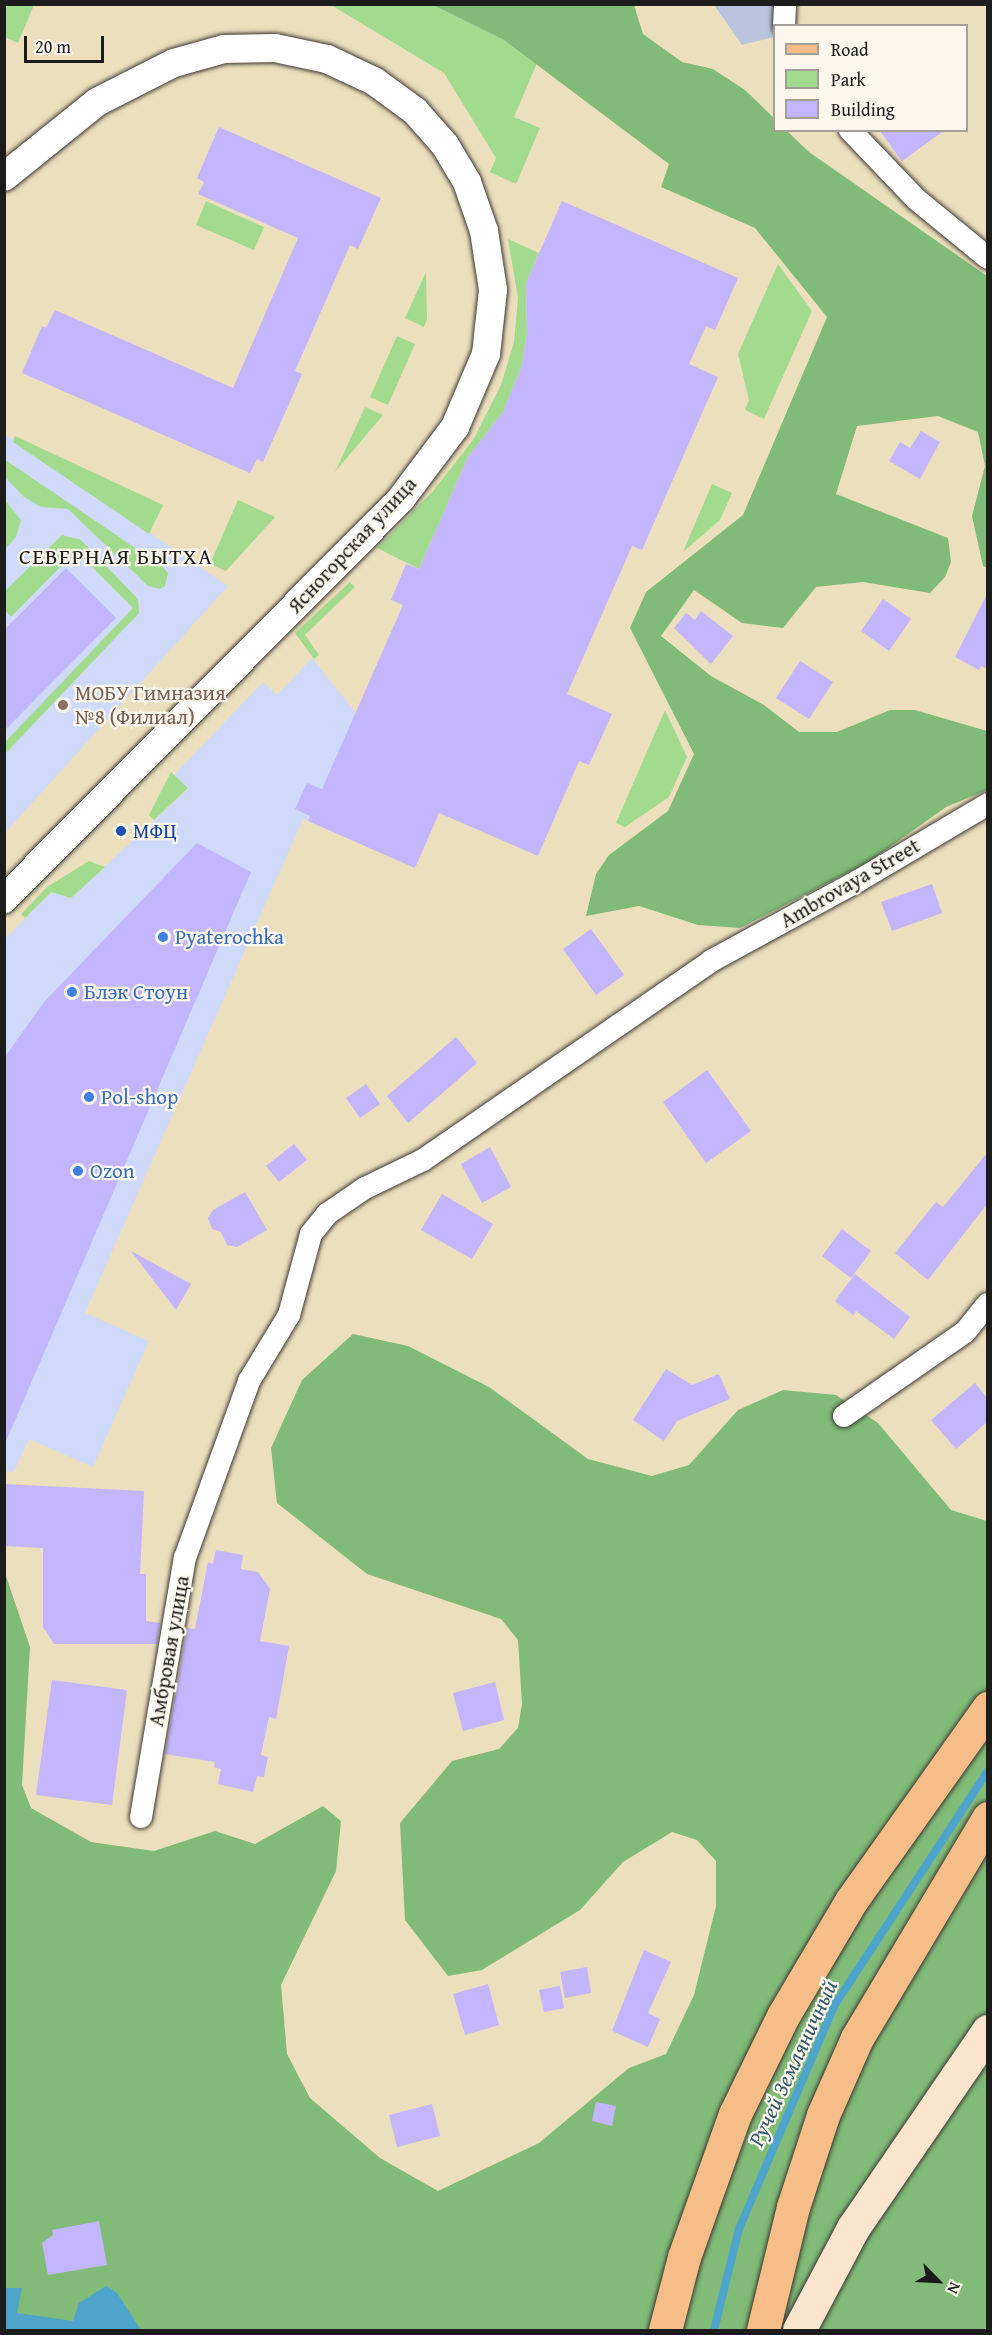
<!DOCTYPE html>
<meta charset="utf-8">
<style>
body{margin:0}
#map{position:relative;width:992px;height:2335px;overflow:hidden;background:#ecdfbd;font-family:"Gentium Book Plus",serif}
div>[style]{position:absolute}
.built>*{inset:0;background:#cfdafa}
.industrial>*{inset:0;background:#bac4de}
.green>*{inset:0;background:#a2db8d}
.forest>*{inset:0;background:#81bb78}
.water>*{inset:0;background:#4ea4ca}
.stream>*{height:8px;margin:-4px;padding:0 4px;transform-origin:4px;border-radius:4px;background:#4ea4ca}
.building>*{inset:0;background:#c3b5fe}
.roads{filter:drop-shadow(0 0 2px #3b3934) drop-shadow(0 0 2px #3b3934)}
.minor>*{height:22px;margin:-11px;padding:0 11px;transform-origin:11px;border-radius:11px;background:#fff}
.tertiary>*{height:28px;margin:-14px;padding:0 14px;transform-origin:14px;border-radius:14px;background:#fff}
.secondary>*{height:33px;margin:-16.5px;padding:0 16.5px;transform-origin:16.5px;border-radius:16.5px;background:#fce5cf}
.primary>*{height:33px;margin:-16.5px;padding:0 16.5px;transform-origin:16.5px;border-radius:16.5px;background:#f7bd88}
.dots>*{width:16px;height:16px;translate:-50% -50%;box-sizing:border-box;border:3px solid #fbf7ec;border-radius:50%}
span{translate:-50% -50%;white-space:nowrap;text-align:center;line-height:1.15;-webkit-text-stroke:4.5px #fbf7ec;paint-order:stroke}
.street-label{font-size:21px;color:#1c1c1c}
.education-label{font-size:21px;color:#785e54}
.left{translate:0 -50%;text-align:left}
.transit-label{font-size:21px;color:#164399}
.shop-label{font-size:21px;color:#366cbe}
.neighbourhood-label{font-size:22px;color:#1c1c1c;letter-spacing:1.5px}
.water-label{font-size:22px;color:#32596a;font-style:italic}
.frame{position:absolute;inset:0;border:6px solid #1c1c1c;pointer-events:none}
.legend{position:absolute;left:773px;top:24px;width:195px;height:108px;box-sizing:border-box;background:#fbf7ec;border:2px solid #a29f99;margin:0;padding:8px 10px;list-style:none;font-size:18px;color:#1c1c1c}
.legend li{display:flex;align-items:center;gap:12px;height:30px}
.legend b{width:30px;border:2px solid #a29f99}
.north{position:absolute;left:908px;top:2251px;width:60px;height:60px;-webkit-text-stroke:4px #fbf7ec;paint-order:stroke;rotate:114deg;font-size:16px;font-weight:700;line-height:24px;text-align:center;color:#1c1c1c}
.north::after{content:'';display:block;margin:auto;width:21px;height:27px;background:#1c1c1c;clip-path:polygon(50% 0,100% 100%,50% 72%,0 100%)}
.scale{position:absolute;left:24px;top:36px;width:80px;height:27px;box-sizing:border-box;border:3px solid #1c1c1c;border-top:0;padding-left:8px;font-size:18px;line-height:21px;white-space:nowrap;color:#1c1c1c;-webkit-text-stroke:4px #fbf7ec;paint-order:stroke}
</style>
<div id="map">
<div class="built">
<i style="clip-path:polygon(5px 434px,228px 586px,5px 833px)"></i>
<i style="clip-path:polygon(312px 658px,356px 713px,308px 821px,303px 819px,85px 1313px,149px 1341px,93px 1467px,29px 1439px,14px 1472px,5px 1471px,4px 940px,51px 892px,71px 898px,188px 789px,174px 775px,263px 682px,277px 695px)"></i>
</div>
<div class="industrial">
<i style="clip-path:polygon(714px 5px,792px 5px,774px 26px,774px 37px,742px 45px)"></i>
</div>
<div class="green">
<i style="clip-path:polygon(5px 4px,34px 5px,18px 43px,5px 37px)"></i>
<i style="clip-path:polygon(331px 5px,433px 5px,504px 40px,537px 63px,514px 117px,540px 128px,516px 184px,490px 172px,496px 158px,444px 73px)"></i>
<i style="clip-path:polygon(206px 201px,264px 227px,254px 250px,196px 225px)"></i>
<i style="clip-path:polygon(508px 239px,539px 253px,526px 283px,527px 333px,522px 365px,503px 412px,468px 457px,419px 569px,377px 548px,433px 491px,473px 440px,501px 385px,514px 342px,518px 298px)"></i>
<i style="clip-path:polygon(778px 264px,812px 311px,764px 419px,745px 410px,749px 400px,738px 354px)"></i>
<i style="clip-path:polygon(426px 272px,427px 319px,424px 327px,405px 318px)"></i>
<i style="clip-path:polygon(397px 336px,415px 344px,388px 405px,370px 397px)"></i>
<i style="clip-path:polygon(365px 407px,383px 415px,335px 472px)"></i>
<i style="clip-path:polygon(15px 436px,163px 505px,149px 534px,13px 442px)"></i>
<i style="clip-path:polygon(4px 459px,162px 566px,168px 573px,165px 586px,160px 589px,148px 586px,68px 509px,41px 507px,24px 497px,5px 477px)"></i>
<i style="clip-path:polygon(712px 484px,732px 493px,720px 520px,683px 552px)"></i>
<i style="clip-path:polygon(5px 500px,21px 520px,16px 537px,5px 549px)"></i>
<i style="clip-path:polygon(238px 500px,275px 517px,226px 571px,210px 564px)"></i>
<i style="clip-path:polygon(62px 535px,81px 540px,138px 599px,139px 613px,5px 754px,5px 742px,133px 608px,76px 551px,11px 617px,5px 610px,5px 591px)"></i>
<i style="clip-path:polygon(350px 582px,355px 587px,305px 635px,319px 655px,314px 659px,295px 633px)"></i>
<i style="clip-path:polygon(665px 710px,687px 757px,669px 797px,625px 827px,616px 823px)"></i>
<i style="clip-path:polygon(171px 772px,188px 788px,154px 820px,149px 815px)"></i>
<i style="clip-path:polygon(89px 861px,105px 867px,71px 898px,51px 892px,25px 918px,21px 914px,47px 887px)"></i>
</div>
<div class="forest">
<i style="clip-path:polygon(433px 5px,634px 5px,643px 34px,682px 62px,713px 69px,745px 90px,774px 118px,774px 130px,787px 131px,809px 152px,987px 276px,987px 568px,983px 566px,972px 516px,985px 466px,978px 432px,938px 416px,857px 426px,836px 494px,948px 538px,951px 562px,945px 577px,930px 593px,863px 582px,816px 587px,783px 628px,742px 623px,694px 590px,661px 636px,711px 676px,764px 705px,799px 732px,837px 732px,890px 710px,915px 710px,987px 731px,987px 790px,946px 807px,870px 861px,740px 928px,698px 925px,639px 906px,586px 916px,596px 874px,609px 855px,668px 811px,694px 754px,630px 628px,646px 592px,743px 515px,827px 317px,755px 228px,661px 187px,669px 164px,504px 40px)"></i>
<i style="clip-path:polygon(353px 1334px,408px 1346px,489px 1387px,588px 1459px,652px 1476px,689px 1465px,738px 1410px,783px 1390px,836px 1395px,878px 1423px,951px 1510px,987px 1521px,987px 2330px,5px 2330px,4px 1570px,30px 1647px,22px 1785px,31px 1808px,91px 1842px,154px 1851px,215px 1831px,255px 1844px,323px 1806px,341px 1821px,336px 1871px,281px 1985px,287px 2054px,310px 2098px,380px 2158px,438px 2191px,539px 2143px,629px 2068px,666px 2054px,694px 1995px,716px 1906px,716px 1861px,697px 1840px,672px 1832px,623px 1862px,580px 1910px,482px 1970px,448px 1976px,405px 1920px,400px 1823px,452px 1761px,499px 1749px,518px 1728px,522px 1704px,518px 1640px,501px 1619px,367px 1574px,277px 1503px,271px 1448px,302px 1380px)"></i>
</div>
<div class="water">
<i style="clip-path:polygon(106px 2286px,117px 2293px,141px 2330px,5px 2330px,5px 2288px,22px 2288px,17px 2313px,73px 2321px,79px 2303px)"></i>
</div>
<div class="stream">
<i style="left:714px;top:2330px;width:104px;rotate:-76.1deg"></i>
<i style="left:739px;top:2229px;width:242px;rotate:-66.9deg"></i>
<i style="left:834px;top:2006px;width:281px;rotate:-56.8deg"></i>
</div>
<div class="building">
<i style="clip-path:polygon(219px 127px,381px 198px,358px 249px,350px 245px,295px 371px,302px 374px,289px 404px,263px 462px,257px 459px,250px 473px,22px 373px,42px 326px,46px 328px,55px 310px,233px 388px,298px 238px,198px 194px,204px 182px,197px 178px)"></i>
<i style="clip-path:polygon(879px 130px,945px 130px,902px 161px)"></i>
<i style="clip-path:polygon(562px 201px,738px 278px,715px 330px,706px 326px,689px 364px,718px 377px,642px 550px,632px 546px,567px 694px,612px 714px,589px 765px,579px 761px,538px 856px,439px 813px,415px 868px,308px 821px,310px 816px,295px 809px,307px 783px,322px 789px,403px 605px,391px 600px,406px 564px,419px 569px,468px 457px,503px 412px,522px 365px,527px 333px,526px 283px)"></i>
<i style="clip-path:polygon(921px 431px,940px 442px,920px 479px,889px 461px,900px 442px,910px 448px)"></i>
<i style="clip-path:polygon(66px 568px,116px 618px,4px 731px,4px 630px)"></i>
<i style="clip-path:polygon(987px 594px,987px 669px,981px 666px,979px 670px,955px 657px)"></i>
<i style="clip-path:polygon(883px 599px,911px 619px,889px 651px,861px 631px)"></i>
<i style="clip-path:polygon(701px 611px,733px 636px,711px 664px,674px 628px,686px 613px,695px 620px)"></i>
<i style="clip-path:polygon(800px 661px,833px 682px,809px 719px,776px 698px)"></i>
<i style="clip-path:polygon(197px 843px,251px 872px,4px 1446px,4px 1058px,45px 1001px)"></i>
<i style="clip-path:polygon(932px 884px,942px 913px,892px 931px,881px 902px)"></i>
<i style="clip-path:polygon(591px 929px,624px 975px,596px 995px,563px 949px)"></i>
<i style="clip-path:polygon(456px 1037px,477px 1063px,408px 1123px,387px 1096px)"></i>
<i style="clip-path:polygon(707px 1070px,751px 1131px,706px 1163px,663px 1102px)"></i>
<i style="clip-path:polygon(366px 1084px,380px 1104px,360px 1118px,346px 1098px)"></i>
<i style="clip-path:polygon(294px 1144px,307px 1160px,279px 1182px,266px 1166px)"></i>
<i style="clip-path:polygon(490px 1147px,511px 1187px,482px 1203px,461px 1164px)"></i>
<i style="clip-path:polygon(987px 1153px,987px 1204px,928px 1280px,895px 1253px,936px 1202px,943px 1207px)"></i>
<i style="clip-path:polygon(245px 1192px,267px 1230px,237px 1247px,227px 1245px,221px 1232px,212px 1229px,208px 1218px,213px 1210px)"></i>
<i style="clip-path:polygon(442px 1194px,493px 1224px,472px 1259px,421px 1230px)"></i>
<i style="clip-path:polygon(842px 1229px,871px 1251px,851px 1278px,822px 1256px)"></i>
<i style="clip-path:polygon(131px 1251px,191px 1284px,176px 1310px)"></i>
<i style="clip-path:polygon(855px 1274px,910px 1317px,894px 1339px,856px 1311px,853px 1315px,835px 1301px)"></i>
<i style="clip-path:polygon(666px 1369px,692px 1385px,719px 1374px,730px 1399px,677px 1421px,664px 1441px,633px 1420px)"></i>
<i style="clip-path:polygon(975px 1383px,987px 1398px,987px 1422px,956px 1449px,931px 1420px)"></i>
<i style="clip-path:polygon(4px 1484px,144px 1491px,140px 1574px,146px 1574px,146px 1621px,160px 1623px,157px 1644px,54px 1644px,43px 1627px,43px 1548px,4px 1546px)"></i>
<i style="clip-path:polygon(216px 1550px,243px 1555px,241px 1569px,258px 1572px,270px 1589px,260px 1641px,289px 1646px,276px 1719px,269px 1717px,261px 1755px,268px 1757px,264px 1777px,257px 1776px,253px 1792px,218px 1784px,221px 1769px,214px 1767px,215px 1762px,165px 1754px,187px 1628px,195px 1629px,208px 1562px,213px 1564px)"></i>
<i style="clip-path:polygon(52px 1680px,127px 1690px,112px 1805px,36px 1795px)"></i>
<i style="clip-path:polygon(495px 1682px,504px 1720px,463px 1731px,453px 1693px)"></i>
<i style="clip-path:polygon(644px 1950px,671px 1962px,648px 2013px,660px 2019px,648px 2047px,612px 2031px)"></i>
<i style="clip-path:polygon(587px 1967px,591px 1993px,565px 1998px,560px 1972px)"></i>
<i style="clip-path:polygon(488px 1984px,499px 2025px,465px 2035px,453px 1994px)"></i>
<i style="clip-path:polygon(560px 1986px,564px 2008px,544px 2012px,539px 1990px)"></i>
<i style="clip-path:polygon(596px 2102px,616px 2106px,612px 2126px,592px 2121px)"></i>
<i style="clip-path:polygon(432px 2104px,440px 2136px,397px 2147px,389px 2115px)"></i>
<i style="clip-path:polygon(99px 2221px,107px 2265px,48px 2275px,42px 2243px,53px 2235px,52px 2230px)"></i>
</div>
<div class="roads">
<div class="minor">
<i style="left:784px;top:26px;width:22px;rotate:-87deg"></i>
<i style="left:850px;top:130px;width:95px;rotate:46.3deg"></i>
<i style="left:916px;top:199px;width:93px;rotate:39.3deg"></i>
<i style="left:844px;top:1416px;width:147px;rotate:-34.8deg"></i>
<i style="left:965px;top:1332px;width:36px;rotate:-51deg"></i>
<i style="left:141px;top:1817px;width:263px;rotate:-80.4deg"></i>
<i style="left:185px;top:1558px;width:188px;rotate:-70.1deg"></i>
<i style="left:249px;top:1381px;width:77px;rotate:-58.8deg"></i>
<i style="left:289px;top:1315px;width:84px;rotate:-74.8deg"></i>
<i style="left:311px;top:1234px;width:26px;rotate:-51deg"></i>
<i style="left:327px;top:1214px;width:46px;rotate:-34.4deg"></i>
<i style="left:365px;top:1188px;width:64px;rotate:-25.8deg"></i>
<i style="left:423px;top:1160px;width:350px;rotate:-34.6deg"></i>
<i style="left:711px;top:961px;width:167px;rotate:-28.6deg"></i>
<i style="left:858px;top:881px;width:151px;rotate:-30.6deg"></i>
</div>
<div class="tertiary">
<i style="left:4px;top:177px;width:119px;rotate:-38.9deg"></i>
<i style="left:97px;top:102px;width:86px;rotate:-26.9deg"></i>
<i style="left:174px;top:63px;width:52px;rotate:-15.6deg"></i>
<i style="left:224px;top:49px;width:51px;rotate:-1.1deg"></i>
<i style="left:275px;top:48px;width:53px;rotate:11.9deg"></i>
<i style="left:327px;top:59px;width:52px;rotate:25.1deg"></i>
<i style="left:374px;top:81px;width:51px;rotate:36.2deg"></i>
<i style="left:415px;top:111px;width:45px;rotate:48.6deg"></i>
<i style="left:445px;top:145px;width:43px;rotate:59.3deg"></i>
<i style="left:467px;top:182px;width:52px;rotate:70.9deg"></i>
<i style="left:484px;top:231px;width:60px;rotate:81.3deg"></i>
<i style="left:493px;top:290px;width:64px;rotate:96.2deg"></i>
<i style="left:486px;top:354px;width:79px;rotate:113deg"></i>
<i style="left:455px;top:427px;width:90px;rotate:126.9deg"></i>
<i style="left:401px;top:499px;width:564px;rotate:134.78deg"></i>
</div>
<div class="secondary">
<i style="left:799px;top:2330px;width:115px;rotate:-62.1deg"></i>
<i style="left:853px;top:2228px;width:239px;rotate:-55.6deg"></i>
</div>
<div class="primary">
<i style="left:665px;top:2330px;width:75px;rotate:-75.4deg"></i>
<i style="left:684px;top:2257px;width:152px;rotate:-70.4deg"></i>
<i style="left:735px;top:2114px;width:109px;rotate:-63.9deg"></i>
<i style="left:783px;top:2016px;width:134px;rotate:-59.4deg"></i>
<i style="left:851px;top:1901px;width:237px;rotate:-54.6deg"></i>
<i style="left:763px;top:2330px;width:127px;rotate:-76.3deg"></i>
<i style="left:793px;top:2207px;width:97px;rotate:-71.9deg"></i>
<i style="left:823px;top:2115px;width:84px;rotate:-66.2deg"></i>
<i style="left:857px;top:2038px;width:256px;rotate:-59.2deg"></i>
</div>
</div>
<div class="dots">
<i style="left:63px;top:705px;background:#8d6e63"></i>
<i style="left:121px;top:831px;background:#1a4fb4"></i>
<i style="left:163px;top:937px;background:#3f7fe0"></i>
<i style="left:72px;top:992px;background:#3f7fe0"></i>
<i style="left:89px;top:1097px;background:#3f7fe0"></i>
<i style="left:78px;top:1171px;background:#3f7fe0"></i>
</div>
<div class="street-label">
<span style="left:352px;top:545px;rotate:-47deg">Ясногорская улица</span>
<span style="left:850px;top:883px;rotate:-30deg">Ambrovaya Street</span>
<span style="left:169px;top:1651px;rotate:-80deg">Амбровая улица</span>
</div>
<div class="education-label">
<span class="left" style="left:75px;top:705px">МОБУ Гимназия<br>№8 (Филиал)</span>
</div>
<div class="transit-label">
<span class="left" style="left:133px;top:831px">МФЦ</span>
</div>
<div class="shop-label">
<span class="left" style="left:175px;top:937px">Pyaterochka</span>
<span class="left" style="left:84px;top:992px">Блэк Стоун</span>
<span class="left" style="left:101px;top:1097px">Pol-shop</span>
<span class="left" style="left:90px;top:1171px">Ozon</span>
</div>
<div class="neighbourhood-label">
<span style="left:116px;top:557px">СЕВЕРНАЯ БЫТХА</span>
</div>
<div class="water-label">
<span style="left:793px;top:2063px;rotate:-65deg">Ручей Земляничный</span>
</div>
<div class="frame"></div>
<ul class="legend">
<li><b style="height:8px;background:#f7bd88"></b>Road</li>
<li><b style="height:16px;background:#a2db8d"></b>Park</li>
<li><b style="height:16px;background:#c3b5fe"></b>Building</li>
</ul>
<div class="north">N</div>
<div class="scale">20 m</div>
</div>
